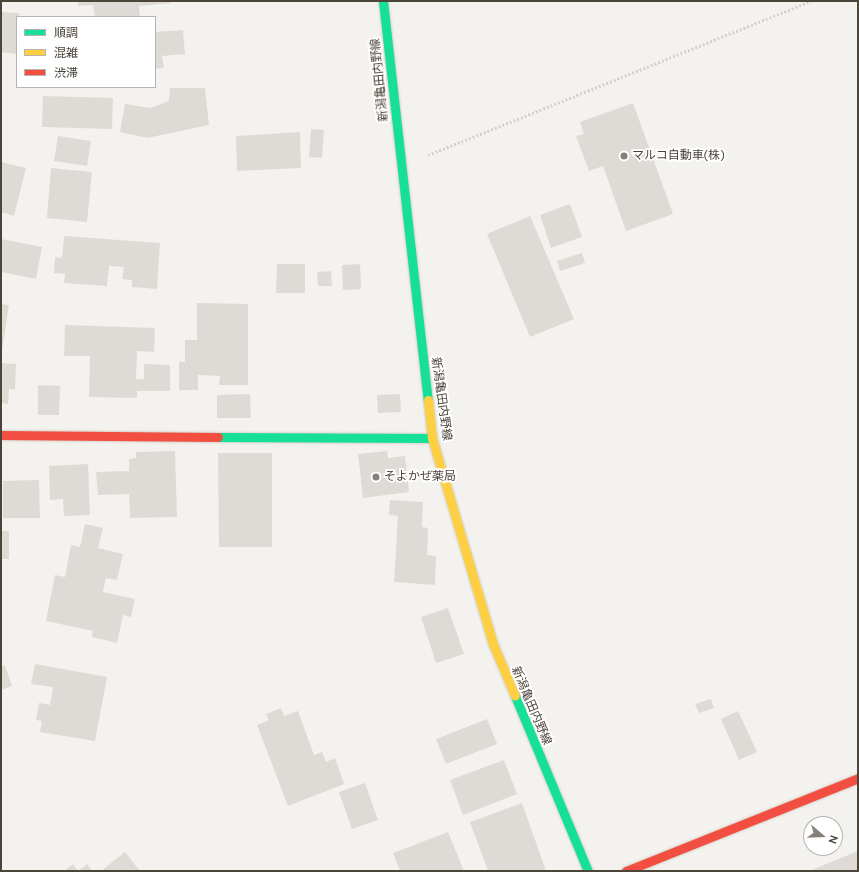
<!DOCTYPE html>
<meta charset="utf-8">
<style>
body{margin:0}
#map{position:relative;width:859px;height:872px;overflow:hidden;background:#f4f2ee;font-family:"DM Sans","Noto Sans JP",sans-serif}
div>[style]{position:absolute}
.building>*{inset:0;background:#dedbd6}
.path>*{height:2.5px;margin-top:-1.25px;transform-origin:0;background:repeating-linear-gradient(90deg,#d3d2cc 0 2px,transparent 0 4px)}
.roads{filter:drop-shadow(0 0 1px #d3cfc5) drop-shadow(0 0 1px #d3cfc5)}
.fast>*{height:9px;margin:-4.5px;padding:0 4.5px;transform-origin:4.5px;border-radius:4.5px;background:#16e098}
.slow>*{height:9px;margin:-4.5px;padding:0 4.5px;transform-origin:4.5px;border-radius:4.5px;background:#ffcf43}
.jam>*{height:9px;margin:-4.5px;padding:0 4.5px;transform-origin:4.5px;border-radius:4.5px;background:#f24e42}
.dots>*{width:11px;height:11px;translate:-50% -50%;box-sizing:border-box;border:2px solid #fff;border-radius:50%}
span{translate:-50% -50%;white-space:nowrap;text-align:center;line-height:1.15;-webkit-text-stroke:3.5px #fff;paint-order:stroke}
.street-label{font-size:12px;color:#4b4439}
.poi-label{font-size:12px;color:#4b4439}
.left{translate:0 -50%;text-align:left}
.frame{position:absolute;inset:0;border:2px solid #4b4439;pointer-events:none}
.legend{position:absolute;left:16px;top:16px;width:140px;height:72px;box-sizing:border-box;background:#fff;border:1px solid #b7b4b0;margin:0;padding:5px 7px;list-style:none;font-size:12px;color:#4b4439}
.legend li{display:flex;align-items:center;gap:8px;height:20px}
.legend b{width:20px;border:1px solid #b7b4b0}
.north{position:absolute;left:803px;top:816px;width:40px;height:40px;box-sizing:border-box;background:#fff;border:1px solid #b7b4b0;border-radius:50%;rotate:109deg;font-size:11px;font-weight:700;line-height:16px;text-align:center;color:#4b4439}
.north::after{content:'';display:block;margin:auto;width:14px;height:18px;background:#868178;clip-path:polygon(50% 0,100% 100%,50% 72%,0 100%)}
</style>
<div id="map">
<div class="building">
<i style="clip-path:polygon(78px 1px,170px 1px,171px 3px,139px 6px,140px 17px,95px 17px,93px 5px,78px 6px)"></i>
<i style="clip-path:polygon(1px 12px,19px 13px,16px 54px,1px 52px)"></i>
<i style="clip-path:polygon(183px 30px,185px 54px,162px 56px,164px 68px,155px 69px,155px 32px)"></i>
<i style="clip-path:polygon(170px 88px,205px 88px,209px 125px,147px 138px,120px 132px,125px 104px,150px 108px,169px 101px)"></i>
<i style="clip-path:polygon(43px 96px,113px 98px,112px 129px,42px 127px)"></i>
<i style="clip-path:polygon(633px 103px,673px 214px,626px 231px,603px 166px,589px 171px,576px 136px,584px 134px,580px 122px)"></i>
<i style="clip-path:polygon(311px 129px,324px 130px,322px 158px,309px 157px)"></i>
<i style="clip-path:polygon(300px 132px,301px 168px,237px 171px,236px 136px)"></i>
<i style="clip-path:polygon(58px 136px,91px 141px,87px 166px,54px 161px)"></i>
<i style="clip-path:polygon(1px 162px,26px 168px,14px 216px,1px 212px)"></i>
<i style="clip-path:polygon(51px 168px,92px 172px,87px 222px,47px 218px)"></i>
<i style="clip-path:polygon(570px 204px,582px 237px,551px 248px,540px 215px)"></i>
<i style="clip-path:polygon(530px 216px,574px 319px,530px 337px,487px 234px)"></i>
<i style="clip-path:polygon(64px 236px,160px 243px,157px 289px,132px 287px,132px 280px,122px 279px,124px 267px,109px 266px,107px 286px,64px 283px,65px 274px,54px 273px,55px 257px,62px 258px)"></i>
<i style="clip-path:polygon(1px 239px,42px 247px,36px 279px,1px 272px)"></i>
<i style="clip-path:polygon(582px 253px,585px 263px,560px 271px,557px 261px)"></i>
<i style="clip-path:polygon(277px 264px,305px 264px,305px 293px,276px 293px)"></i>
<i style="clip-path:polygon(360px 264px,361px 289px,343px 290px,342px 265px)"></i>
<i style="clip-path:polygon(331px 271px,332px 286px,318px 286px,317px 272px)"></i>
<i style="clip-path:polygon(197px 303px,248px 304px,248px 385px,219px 385px,220px 376px,198px 375px,198px 390px,179px 390px,179px 362px,185px 362px,185px 340px,197px 340px)"></i>
<i style="clip-path:polygon(1px 304px,9px 305px,2px 350px,1px 350px)"></i>
<i style="clip-path:polygon(65px 325px,155px 328px,154px 352px,137px 351px,136px 379px,144px 379px,144px 364px,170px 365px,170px 391px,137px 391px,137px 398px,89px 397px,90px 356px,64px 356px)"></i>
<i style="clip-path:polygon(1px 363px,16px 364px,15px 390px,9px 389px,8px 404px,1px 403px)"></i>
<i style="clip-path:polygon(38px 385px,60px 386px,59px 415px,38px 415px)"></i>
<i style="clip-path:polygon(250px 394px,251px 418px,217px 418px,217px 395px)"></i>
<i style="clip-path:polygon(400px 394px,401px 412px,378px 413px,377px 395px)"></i>
<i style="clip-path:polygon(175px 451px,177px 517px,130px 518px,129px 494px,98px 495px,96px 472px,129px 471px,129px 459px,136px 458px,136px 452px)"></i>
<i style="clip-path:polygon(387px 451px,388px 458px,405px 456px,409px 492px,363px 498px,358px 454px)"></i>
<i style="clip-path:polygon(218px 453px,272px 453px,272px 547px,219px 547px)"></i>
<i style="clip-path:polygon(88px 464px,90px 515px,64px 516px,63px 499px,50px 500px,49px 466px)"></i>
<i style="clip-path:polygon(39px 480px,40px 518px,3px 518px,3px 481px)"></i>
<i style="clip-path:polygon(390px 500px,423px 502px,422px 527px,428px 528px,427px 555px,436px 556px,435px 585px,394px 582px,398px 516px,389px 515px)"></i>
<i style="clip-path:polygon(85px 524px,103px 528px,98px 548px,123px 554px,117px 580px,106px 578px,103px 592px,135px 599px,131px 617px,123px 615px,117px 643px,92px 637px,93px 631px,46px 621px,55px 575px,65px 577px,71px 545px,80px 547px)"></i>
<i style="clip-path:polygon(1px 531px,9px 531px,9px 559px,1px 559px)"></i>
<i style="clip-path:polygon(448px 608px,464px 654px,436px 663px,421px 617px)"></i>
<i style="clip-path:polygon(35px 664px,107px 677px,95px 741px,40px 732px,42px 721px,36px 720px,39px 703px,50px 705px,53px 687px,31px 684px)"></i>
<i style="clip-path:polygon(5px 665px,12px 686px,1px 690px,1px 667px)"></i>
<i style="clip-path:polygon(711px 699px,714px 708px,699px 713px,695px 704px)"></i>
<i style="clip-path:polygon(281px 708px,284px 716px,298px 711px,314px 755px,322px 752px,326px 762px,335px 758px,344px 784px,288px 806px,257px 725px,269px 720px,266px 714px)"></i>
<i style="clip-path:polygon(738px 711px,757px 752px,739px 760px,721px 719px)"></i>
<i style="clip-path:polygon(487px 719px,497px 744px,446px 764px,436px 739px)"></i>
<i style="clip-path:polygon(504px 760px,517px 794px,463px 815px,450px 780px)"></i>
<i style="clip-path:polygon(365px 783px,378px 820px,352px 829px,339px 792px)"></i>
<i style="clip-path:polygon(522px 803px,546px 871px,488px 871px,470px 822px)"></i>
<i style="clip-path:polygon(448px 832px,464px 871px,400px 871px,393px 853px)"></i>
<i style="clip-path:polygon(858px 851px,858px 871px,809px 871px)"></i>
<i style="clip-path:polygon(125px 852px,140px 871px,101px 871px)"></i>
<i style="clip-path:polygon(73px 864px,78px 871px,64px 871px)"></i>
<i style="clip-path:polygon(87px 864px,92px 871px,78px 871px)"></i>
</div>
<div class="path">
<i style="left:428px;top:155px;width:413px;rotate:-21.9deg"></i>
</div>
<div class="roads">
<div class="fast">
<i style="left:383px;top:1px;width:402px;rotate:83.6deg"></i>
<i style="left:218px;top:437px;width:214px;rotate:0.3deg"></i>
<i style="left:515px;top:696px;width:190px;rotate:67.4deg"></i>
</div>
<div class="slow">
<i style="left:428px;top:400px;width:38px;rotate:84deg"></i>
<i style="left:432px;top:438px;width:215px;rotate:73.5deg"></i>
<i style="left:493px;top:644px;width:56px;rotate:67.1deg"></i>
</div>
<div class="jam">
<i style="left:1px;top:435px;width:217px;rotate:0.5deg"></i>
<i style="left:626px;top:871px;width:250px;rotate:-21.8deg"></i>
</div>
</div>
<div class="dots">
<i style="left:624px;top:156px;background:#868178"></i>
<i style="left:376px;top:477px;background:#868178"></i>
</div>
<div class="street-label">
<span style="left:380px;top:80px;rotate:-96deg">新潟亀田内野線</span>
<span style="left:441px;top:399px;rotate:82deg">新潟亀田内野線</span>
<span style="left:531px;top:706px;rotate:67deg">新潟亀田内野線</span>
</div>
<div class="poi-label">
<span class="left" style="left:632px;top:156px">マルコ自動車(株)</span>
<span class="left" style="left:384px;top:477px">そよかぜ薬局</span>
</div>
<div class="frame"></div>
<ul class="legend">
<li><b style="height:5px;background:#16e098"></b>順調</li>
<li><b style="height:5px;background:#ffcf43"></b>混雑</li>
<li><b style="height:5px;background:#f24e42"></b>渋滞</li>
</ul>
<div class="north">N</div>
</div>
